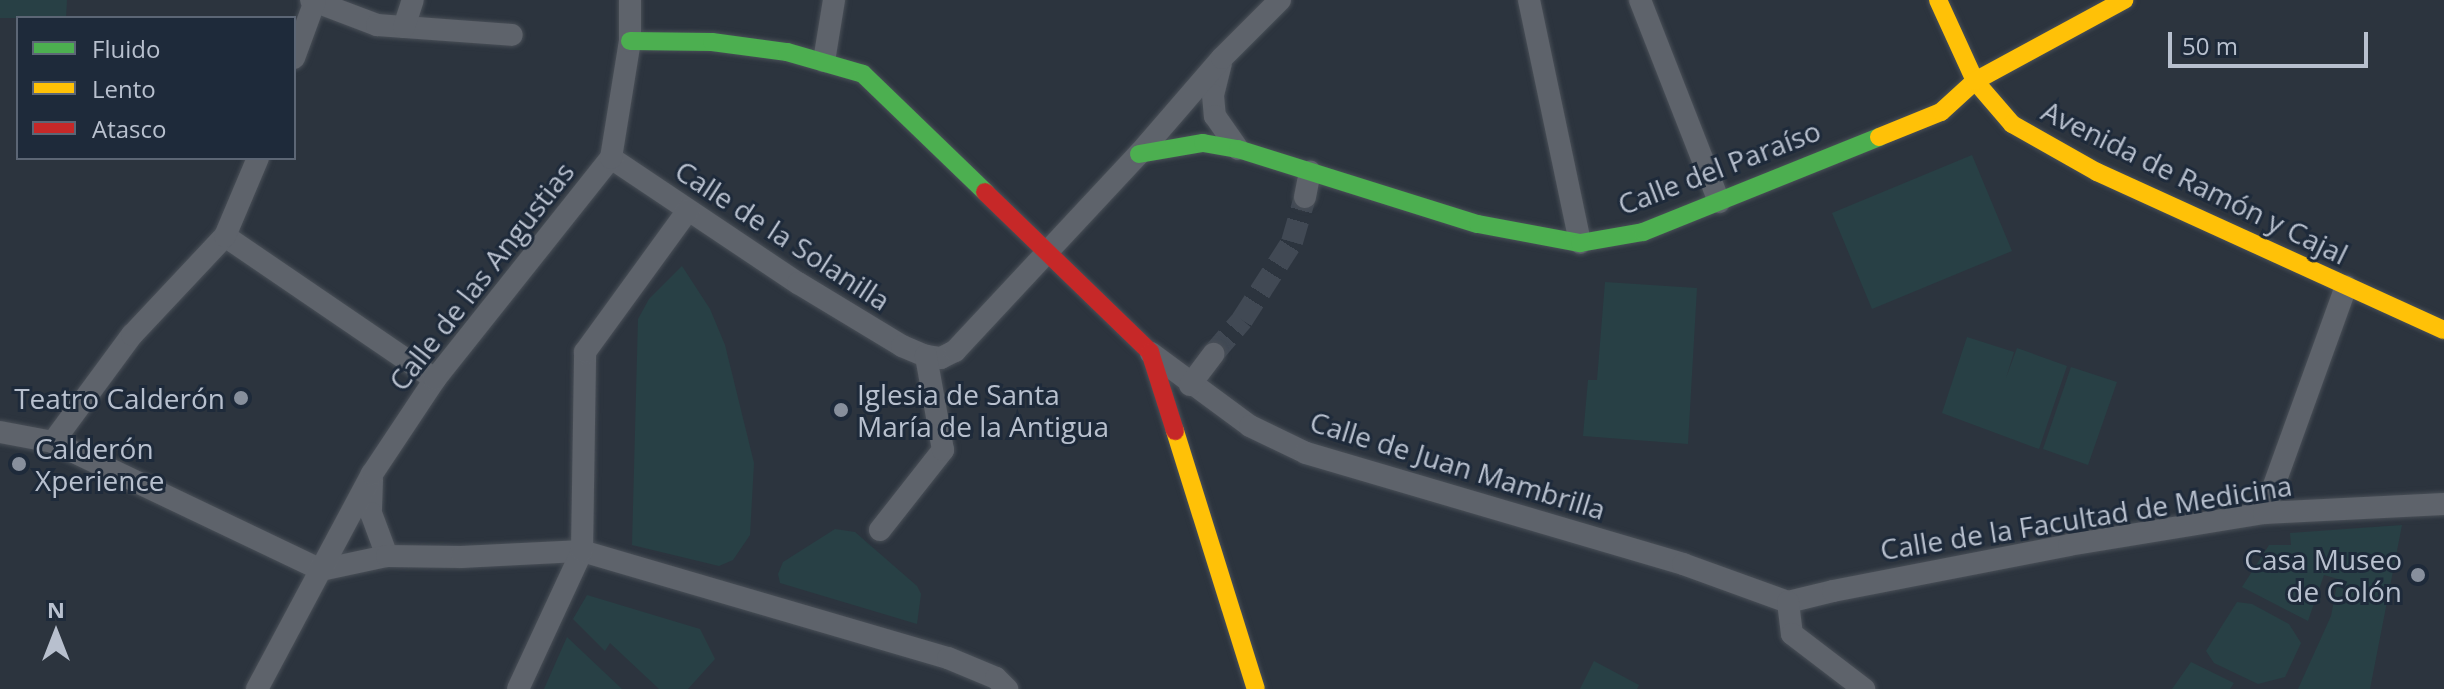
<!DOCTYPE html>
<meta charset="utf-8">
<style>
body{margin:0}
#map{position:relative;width:2444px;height:689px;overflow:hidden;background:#2c343e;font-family:"Open Sans",sans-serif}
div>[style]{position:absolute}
.green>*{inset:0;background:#284045}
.street-tunnel>*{height:22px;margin-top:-11px;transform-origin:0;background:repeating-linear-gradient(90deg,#414954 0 22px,transparent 0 33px)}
.roads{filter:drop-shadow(0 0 2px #494f57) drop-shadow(0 0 2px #494f57)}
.street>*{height:22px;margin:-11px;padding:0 11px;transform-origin:11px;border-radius:11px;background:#5e636b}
.fast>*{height:18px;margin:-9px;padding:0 9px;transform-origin:9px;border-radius:9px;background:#4caf50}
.slow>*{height:18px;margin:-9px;padding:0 9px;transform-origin:9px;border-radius:9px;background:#ffc107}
.jam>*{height:18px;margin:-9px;padding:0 9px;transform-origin:9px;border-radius:9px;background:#c62828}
.dots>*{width:22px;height:22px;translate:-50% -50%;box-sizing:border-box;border:4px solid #1e2a3a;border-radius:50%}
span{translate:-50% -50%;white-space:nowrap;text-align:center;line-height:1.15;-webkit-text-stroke:6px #1e2a3a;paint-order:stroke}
.street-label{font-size:28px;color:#b8c0ce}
.poi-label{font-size:28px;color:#b8c0ce}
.left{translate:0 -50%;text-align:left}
.right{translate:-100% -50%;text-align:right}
.legend{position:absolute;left:16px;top:16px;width:280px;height:144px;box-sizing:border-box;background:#1e2a3a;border:2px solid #5c6675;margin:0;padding:10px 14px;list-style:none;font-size:24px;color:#b8c0ce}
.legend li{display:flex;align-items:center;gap:16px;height:40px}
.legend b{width:40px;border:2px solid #5c6675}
.north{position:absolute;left:16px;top:593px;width:80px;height:80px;-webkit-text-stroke:6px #1e2a3a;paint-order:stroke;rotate:0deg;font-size:22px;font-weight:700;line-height:32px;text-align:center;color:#b8c0ce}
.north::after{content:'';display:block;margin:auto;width:28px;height:36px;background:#b8c0ce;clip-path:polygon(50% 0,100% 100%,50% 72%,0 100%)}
.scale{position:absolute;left:2168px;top:32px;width:200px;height:36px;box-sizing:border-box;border:4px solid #b8c0ce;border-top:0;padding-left:10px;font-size:24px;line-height:28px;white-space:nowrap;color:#b8c0ce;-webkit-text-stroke:6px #1e2a3a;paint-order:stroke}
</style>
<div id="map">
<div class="green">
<i style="clip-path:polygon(0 0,67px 0,66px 18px,0 18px)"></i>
<i style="clip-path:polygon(1972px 155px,2012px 251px,1872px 309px,1832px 213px)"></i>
<i style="clip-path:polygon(682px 266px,710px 309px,725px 345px,754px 463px,750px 535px,733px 560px,719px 566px,632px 545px,638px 319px,649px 299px)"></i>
<i style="clip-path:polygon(1605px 282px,1697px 288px,1688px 444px,1583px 436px,1588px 380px,1597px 380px)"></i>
<i style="clip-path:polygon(1967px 337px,2014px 352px,2006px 378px,2017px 348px,2067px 366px,2039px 449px,1942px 413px)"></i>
<i style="clip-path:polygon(2071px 367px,2117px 382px,2088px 465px,2043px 449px)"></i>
<i style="clip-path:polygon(2402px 525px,2370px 689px,2298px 689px,2331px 616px,2338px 579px,2324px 575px,2308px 621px,2242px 587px,2269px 545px,2291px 545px,2290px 533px)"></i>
<i style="clip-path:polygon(835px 529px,855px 532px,917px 586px,921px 594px,917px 624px,780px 583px,778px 574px,783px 562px)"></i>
<i style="clip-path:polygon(587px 595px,700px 629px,715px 659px,688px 689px,659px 689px,610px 643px,605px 651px,573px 619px)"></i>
<i style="clip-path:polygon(2237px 602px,2252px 604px,2289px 624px,2301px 643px,2285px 677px,2258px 684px,2214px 663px,2206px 651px)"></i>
<i style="clip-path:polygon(567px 637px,622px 689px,544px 689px)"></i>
<i style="clip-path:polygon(1594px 661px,1639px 685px,1637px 689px,1580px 689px)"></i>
<i style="clip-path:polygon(2191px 662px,2234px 683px,2230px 689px,2172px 689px)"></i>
</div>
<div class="street-tunnel">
<i style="left:1213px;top:354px;width:45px;rotate:-49.5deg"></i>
<i style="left:1242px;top:320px;width:93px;rotate:-57.3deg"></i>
<i style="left:1292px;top:242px;width:47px;rotate:-73.9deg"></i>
</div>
<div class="roads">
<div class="street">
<i style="left:311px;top:0;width:71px;rotate:20.7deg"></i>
<i style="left:377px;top:25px;width:135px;rotate:4.2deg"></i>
<i style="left:1529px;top:0;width:248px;rotate:78.1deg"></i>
<i style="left:1640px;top:0;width:217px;rotate:68.6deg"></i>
<i style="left:404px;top:27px;width:28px;rotate:-72deg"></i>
<i style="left:294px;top:58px;width:61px;rotate:-69.8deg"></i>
<i style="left:824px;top:61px;width:62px;rotate:-80.7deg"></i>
<i style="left:1221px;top:63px;width:33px;rotate:104deg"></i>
<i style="left:1213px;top:95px;width:21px;rotate:85deg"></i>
<i style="left:1215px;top:116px;width:40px;rotate:55.1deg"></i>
<i style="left:611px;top:158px;width:225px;rotate:33.8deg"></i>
<i style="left:798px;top:283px;width:122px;rotate:31.2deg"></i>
<i style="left:902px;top:346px;width:26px;rotate:23deg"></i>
<i style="left:926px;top:356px;width:15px;rotate:8deg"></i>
<i style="left:941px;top:358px;width:16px;rotate:-27deg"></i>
<i style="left:955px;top:351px;width:270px;rotate:-47deg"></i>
<i style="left:1139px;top:154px;width:127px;rotate:-49.2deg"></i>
<i style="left:1222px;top:58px;width:82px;rotate:-45deg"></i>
<i style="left:1305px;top:197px;width:26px;rotate:-79deg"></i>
<i style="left:225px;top:236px;width:254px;rotate:34.3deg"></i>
<i style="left:1151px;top:353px;width:123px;rotate:36.4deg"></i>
<i style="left:1250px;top:426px;width:62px;rotate:25.7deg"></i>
<i style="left:1306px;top:453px;width:393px;rotate:16.4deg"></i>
<i style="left:1683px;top:564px;width:112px;rotate:19.9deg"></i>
<i style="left:1190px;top:385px;width:39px;rotate:-53deg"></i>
<i style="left:0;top:432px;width:54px;rotate:10.7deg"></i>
<i style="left:53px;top:442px;width:297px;rotate:25.5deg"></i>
<i style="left:53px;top:442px;width:133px;rotate:-53.6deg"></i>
<i style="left:132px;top:335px;width:136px;rotate:-46.8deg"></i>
<i style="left:225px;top:236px;width:85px;rotate:-67.1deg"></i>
<i style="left:372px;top:480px;width:33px;rotate:92deg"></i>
<i style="left:371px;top:513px;width:46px;rotate:69.6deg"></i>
<i style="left:2264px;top:513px;width:241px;rotate:-70.1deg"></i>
<i style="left:880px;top:530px;width:102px;rotate:-51.8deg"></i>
<i style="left:943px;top:450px;width:96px;rotate:-100.3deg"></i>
<i style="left:321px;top:570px;width:67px;rotate:-12deg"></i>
<i style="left:387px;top:556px;width:75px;rotate:0.8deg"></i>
<i style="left:462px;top:557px;width:120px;rotate:-2.9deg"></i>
<i style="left:582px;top:551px;width:381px;rotate:16.3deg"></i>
<i style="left:948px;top:658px;width:52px;rotate:22.6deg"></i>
<i style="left:996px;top:678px;width:16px;rotate:45deg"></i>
<i style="left:1788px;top:602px;width:46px;rotate:-13.7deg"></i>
<i style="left:1833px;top:591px;width:240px;rotate:-11deg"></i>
<i style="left:2069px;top:545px;width:198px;rotate:-9.3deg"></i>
<i style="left:2264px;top:513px;width:180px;rotate:-2.9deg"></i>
<i style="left:1788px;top:602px;width:32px;rotate:83deg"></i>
<i style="left:1792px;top:634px;width:91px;rotate:37.4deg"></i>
<i style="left:257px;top:689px;width:244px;rotate:-61.9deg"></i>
<i style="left:372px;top:474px;width:114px;rotate:-56.4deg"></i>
<i style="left:435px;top:379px;width:283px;rotate:-51.5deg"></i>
<i style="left:611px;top:158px;width:119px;rotate:-80.8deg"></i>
<i style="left:630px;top:41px;width:41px;rotate:-90deg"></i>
<i style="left:518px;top:689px;width:152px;rotate:-65.1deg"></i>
<i style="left:582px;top:551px;width:199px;rotate:-89.1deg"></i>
<i style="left:585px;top:352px;width:175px;rotate:-54deg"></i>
</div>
<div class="fast">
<i style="left:630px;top:41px;width:82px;rotate:0.7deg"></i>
<i style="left:712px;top:42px;width:76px;rotate:7.6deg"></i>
<i style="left:787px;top:52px;width:79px;rotate:16.1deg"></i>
<i style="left:863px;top:74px;width:170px;rotate:44deg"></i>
<i style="left:1139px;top:154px;width:65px;rotate:-9.8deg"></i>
<i style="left:1203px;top:143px;width:36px;rotate:10deg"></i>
<i style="left:1238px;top:149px;width:251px;rotate:17.4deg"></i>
<i style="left:1478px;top:224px;width:104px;rotate:10.6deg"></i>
<i style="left:1580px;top:243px;width:64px;rotate:-9.9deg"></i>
<i style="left:1643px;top:232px;width:254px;rotate:-21.9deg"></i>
</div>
<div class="slow">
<i style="left:1938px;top:0;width:89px;rotate:65.4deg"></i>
<i style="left:1975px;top:81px;width:57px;rotate:49.3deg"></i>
<i style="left:2012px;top:124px;width:98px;rotate:29.5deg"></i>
<i style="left:2097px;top:172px;width:381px;rotate:24.5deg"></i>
<i style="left:1879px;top:137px;width:67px;rotate:-22deg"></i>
<i style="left:1941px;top:112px;width:46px;rotate:-42.4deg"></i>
<i style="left:1975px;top:81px;width:170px;rotate:-28.5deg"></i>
<i style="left:1175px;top:431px;width:270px;rotate:72.6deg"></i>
</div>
<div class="jam">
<i style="left:985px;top:192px;width:230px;rotate:44.1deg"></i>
<i style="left:1150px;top:352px;width:83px;rotate:72.4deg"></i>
</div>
</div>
<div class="dots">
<i style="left:241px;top:398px;background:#878f9c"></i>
<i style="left:841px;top:410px;background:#878f9c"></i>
<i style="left:19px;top:464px;background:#878f9c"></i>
<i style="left:2418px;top:575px;background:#878f9c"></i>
</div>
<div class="street-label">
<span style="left:1719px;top:167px;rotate:-21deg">Calle del Paraíso</span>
<span style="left:2195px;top:182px;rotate:26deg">Avenida de Ramón y Cajal</span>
<span style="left:783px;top:235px;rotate:33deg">Calle de la Solanilla</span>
<span style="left:481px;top:276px;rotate:-52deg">Calle de las Angustias</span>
<span style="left:1458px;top:465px;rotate:17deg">Calle de Juan Mambrilla</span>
<span style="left:2086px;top:517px;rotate:-9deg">Calle de la Facultad de Medicina</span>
</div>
<div class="poi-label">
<span class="left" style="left:857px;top:410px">Iglesia de Santa<br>María de la Antigua</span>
<span class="right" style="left:225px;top:398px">Teatro Calderón</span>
<span class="left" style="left:35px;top:464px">Calderón<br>Xperience</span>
<span class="right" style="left:2402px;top:575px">Casa Museo<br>de Colón</span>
</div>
<ul class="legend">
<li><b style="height:10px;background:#4caf50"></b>Fluido</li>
<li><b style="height:10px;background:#ffc107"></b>Lento</li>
<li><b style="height:10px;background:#c62828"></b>Atasco</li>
</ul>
<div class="north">N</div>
<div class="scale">50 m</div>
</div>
